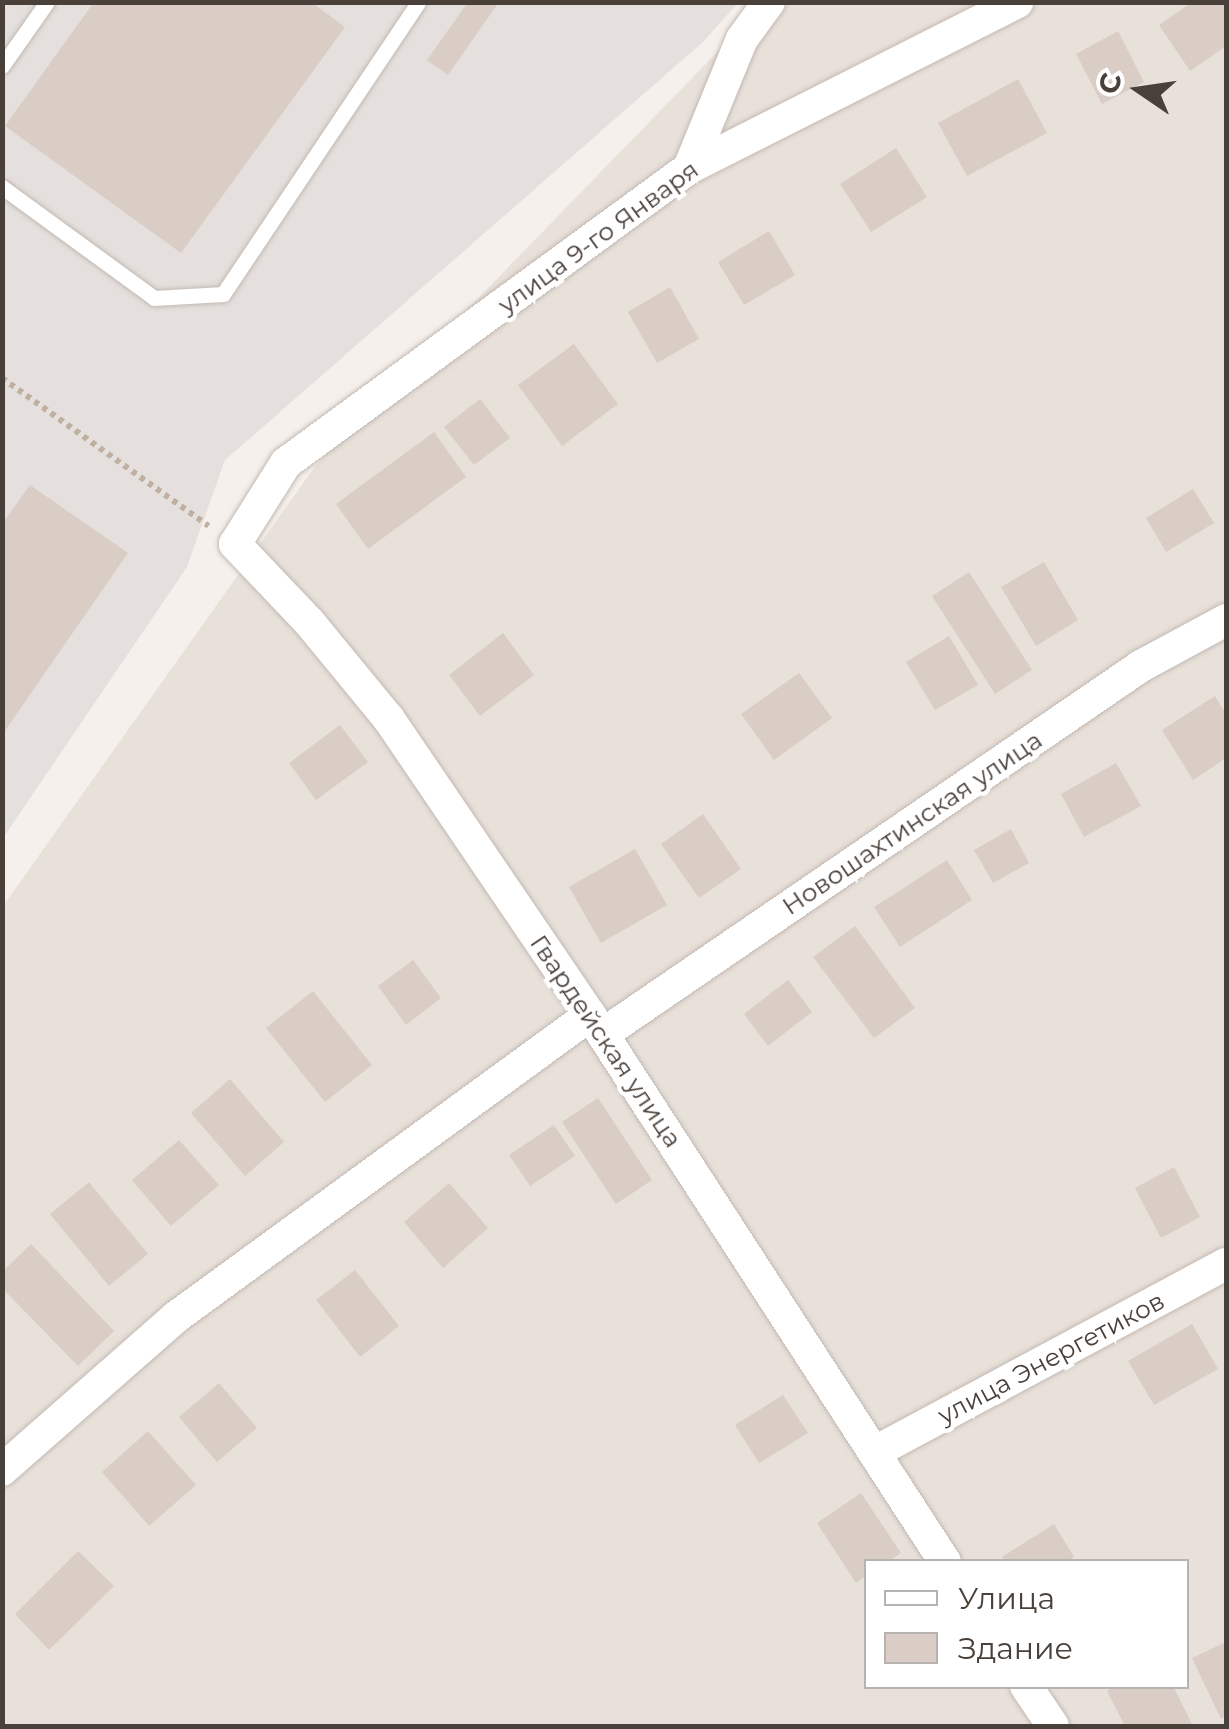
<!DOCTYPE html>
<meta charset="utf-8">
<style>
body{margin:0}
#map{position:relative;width:1229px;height:1729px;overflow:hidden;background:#f5f0ec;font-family:Montserrat,sans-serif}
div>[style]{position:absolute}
.residential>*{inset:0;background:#e8e1da}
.industrial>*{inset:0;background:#e5e0dd}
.building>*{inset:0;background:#d9cdc5}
.path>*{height:6px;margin-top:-3px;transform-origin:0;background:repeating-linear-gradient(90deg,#c0b0a1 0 5px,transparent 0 10px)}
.roads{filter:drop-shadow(0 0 2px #c3b9b2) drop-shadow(0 0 2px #c3b9b2)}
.lane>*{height:15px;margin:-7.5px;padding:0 7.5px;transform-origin:7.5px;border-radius:7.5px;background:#fff}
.street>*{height:32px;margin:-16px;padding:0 16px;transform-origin:16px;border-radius:16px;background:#fff}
span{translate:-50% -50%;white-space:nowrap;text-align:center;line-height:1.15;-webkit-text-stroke:9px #fff;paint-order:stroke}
.street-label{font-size:25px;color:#49403a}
.frame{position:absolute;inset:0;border:5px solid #49403a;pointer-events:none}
.legend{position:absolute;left:864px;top:1559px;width:325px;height:130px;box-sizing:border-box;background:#fff;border:2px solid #b6b3b0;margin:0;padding:12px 18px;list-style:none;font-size:30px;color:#49403a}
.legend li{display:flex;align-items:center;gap:20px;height:50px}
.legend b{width:50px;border:2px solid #b6b3b0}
.north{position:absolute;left:1089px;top:40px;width:100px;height:100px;-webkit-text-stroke:8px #fff;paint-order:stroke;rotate:283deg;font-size:28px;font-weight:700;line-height:40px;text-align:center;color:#49403a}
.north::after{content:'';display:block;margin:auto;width:35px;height:45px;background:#49403a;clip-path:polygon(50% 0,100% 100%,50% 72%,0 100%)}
</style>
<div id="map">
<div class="residential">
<i style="clip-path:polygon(evenodd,765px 3px,1226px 3px,1226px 1726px,3px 1726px,3px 906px,316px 465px,765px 3px,866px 1562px,1186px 1562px,1186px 1686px,866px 1686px,866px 1562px)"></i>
</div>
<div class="industrial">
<i style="clip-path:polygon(3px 3px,738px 3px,703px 42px,225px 460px,187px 567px,3px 838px)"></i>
</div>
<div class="building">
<i style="clip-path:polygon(94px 2px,311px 2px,345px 27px,181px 253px,5px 126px)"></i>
<i style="clip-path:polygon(468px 2px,499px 2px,448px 75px,427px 60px)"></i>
<i style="clip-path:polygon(1192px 2px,1226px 2px,1226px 46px,1190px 71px,1159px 25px)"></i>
<i style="clip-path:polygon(1118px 31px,1144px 82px,1102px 104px,1076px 54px)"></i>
<i style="clip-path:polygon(1018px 79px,1047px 133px,967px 176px,938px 123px)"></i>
<i style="clip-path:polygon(896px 148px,927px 197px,871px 232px,840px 184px)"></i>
<i style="clip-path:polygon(769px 231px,795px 275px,744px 305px,718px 262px)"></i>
<i style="clip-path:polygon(670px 287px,699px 339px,657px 363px,628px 312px)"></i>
<i style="clip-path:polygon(574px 344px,618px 404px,562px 446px,518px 385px)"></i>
<i style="clip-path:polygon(480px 399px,510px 438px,474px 465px,444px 427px)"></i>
<i style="clip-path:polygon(434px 432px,466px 477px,368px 549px,336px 504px)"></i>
<i style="clip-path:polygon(30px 485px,128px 553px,2px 735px,2px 524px)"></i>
<i style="clip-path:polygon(1193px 489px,1214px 523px,1166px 552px,1146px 518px)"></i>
<i style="clip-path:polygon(1044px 562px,1078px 620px,1036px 646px,1001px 587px)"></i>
<i style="clip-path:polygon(969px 572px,1032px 670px,995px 694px,932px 596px)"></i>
<i style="clip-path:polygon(503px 633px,534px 675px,480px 716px,449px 675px)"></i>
<i style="clip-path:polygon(949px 636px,978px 685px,935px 710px,906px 662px)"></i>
<i style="clip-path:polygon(799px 673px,832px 718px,774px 760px,741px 714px)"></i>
<i style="clip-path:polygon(1215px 696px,1226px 714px,1226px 758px,1193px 780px,1162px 730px)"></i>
<i style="clip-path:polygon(340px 725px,368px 762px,316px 800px,289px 763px)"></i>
<i style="clip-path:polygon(1116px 763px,1141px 806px,1084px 837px,1061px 794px)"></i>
<i style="clip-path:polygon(703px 814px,741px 869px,699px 898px,661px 844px)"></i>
<i style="clip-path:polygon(1011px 829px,1029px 863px,993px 883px,974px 850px)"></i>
<i style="clip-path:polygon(635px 849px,667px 905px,601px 943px,569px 887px)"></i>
<i style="clip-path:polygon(947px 860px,972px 900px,900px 947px,874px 907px)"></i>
<i style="clip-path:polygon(855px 926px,915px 1008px,874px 1038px,813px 957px)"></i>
<i style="clip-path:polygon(413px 960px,441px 998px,406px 1025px,378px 986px)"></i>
<i style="clip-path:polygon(788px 980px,812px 1012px,768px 1046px,744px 1014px)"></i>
<i style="clip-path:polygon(313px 991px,372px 1065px,325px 1102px,266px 1028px)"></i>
<i style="clip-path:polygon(230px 1079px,284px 1142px,245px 1176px,191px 1113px)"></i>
<i style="clip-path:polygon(598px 1098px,652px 1180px,616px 1204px,562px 1122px)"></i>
<i style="clip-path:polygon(554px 1125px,575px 1156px,530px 1186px,509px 1155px)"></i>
<i style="clip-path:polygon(179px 1140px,219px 1185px,171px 1226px,132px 1180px)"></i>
<i style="clip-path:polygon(1174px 1167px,1200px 1217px,1161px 1238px,1135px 1188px)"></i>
<i style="clip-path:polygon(89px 1182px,148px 1254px,109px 1286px,50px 1214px)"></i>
<i style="clip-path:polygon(449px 1183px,488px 1228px,443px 1268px,404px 1222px)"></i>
<i style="clip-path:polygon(31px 1244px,114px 1331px,78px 1366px,2px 1288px,2px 1272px)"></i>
<i style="clip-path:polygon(355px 1270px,399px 1326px,360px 1357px,316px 1300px)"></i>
<i style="clip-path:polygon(1192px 1324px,1218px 1369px,1154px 1405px,1128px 1361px)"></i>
<i style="clip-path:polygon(219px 1383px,257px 1428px,217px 1462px,179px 1417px)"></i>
<i style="clip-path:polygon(783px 1395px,808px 1433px,759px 1463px,735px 1425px)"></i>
<i style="clip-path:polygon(148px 1431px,196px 1485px,149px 1526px,102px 1472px)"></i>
<i style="clip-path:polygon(861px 1493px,901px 1553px,888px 1562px,866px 1562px,866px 1576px,856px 1583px,817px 1523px)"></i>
<i style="clip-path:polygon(1054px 1524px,1074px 1557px,1068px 1562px,1005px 1562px,1002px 1557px)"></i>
<i style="clip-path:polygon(78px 1551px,114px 1586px,49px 1650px,15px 1614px)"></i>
<i style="clip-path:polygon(1226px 1642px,1226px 1716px,1221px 1719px,1192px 1658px)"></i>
<i style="clip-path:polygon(1115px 1686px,1173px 1686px,1193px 1726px,1125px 1726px,1107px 1691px)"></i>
</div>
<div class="path">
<i style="left:2px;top:378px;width:254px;rotate:35.6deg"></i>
</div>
<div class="roads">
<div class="lane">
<i style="left:2px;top:66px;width:78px;rotate:-54.9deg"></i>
<i style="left:2px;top:187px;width:188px;rotate:36.1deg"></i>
<i style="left:154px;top:298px;width:69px;rotate:-3.3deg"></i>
<i style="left:223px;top:294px;width:350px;rotate:-56.2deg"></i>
</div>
<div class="street">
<i style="left:689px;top:168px;width:139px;rotate:-67.7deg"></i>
<i style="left:742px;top:39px;width:46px;rotate:-53.9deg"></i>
<i style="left:603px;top:1034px;width:652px;rotate:-34.37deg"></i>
<i style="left:1141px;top:666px;width:97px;rotate:-28.4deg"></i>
<i style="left:875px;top:1452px;width:398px;rotate:-28.2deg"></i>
<i style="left:2px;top:1470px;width:232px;rotate:-41.3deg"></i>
<i style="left:176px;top:1317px;width:512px;rotate:-36.11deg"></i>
<i style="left:945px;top:1562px;width:652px;rotate:-122.98deg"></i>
<i style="left:590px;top:1015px;width:359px;rotate:-124.2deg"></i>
<i style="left:388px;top:718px;width:123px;rotate:-129.4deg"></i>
<i style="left:310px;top:623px;width:109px;rotate:-133.5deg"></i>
<i style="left:235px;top:544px;width:96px;rotate:-57.8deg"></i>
<i style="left:286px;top:463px;width:499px;rotate:-36.2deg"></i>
<i style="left:689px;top:168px;width:368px;rotate:-26.8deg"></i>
<i style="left:1026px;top:1686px;width:48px;rotate:56deg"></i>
</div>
</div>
<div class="street-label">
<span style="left:598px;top:237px;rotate:-36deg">улица 9-го Января</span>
<span style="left:912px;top:823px;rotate:-34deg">Новошахтинская улица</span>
<span style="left:606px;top:1041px;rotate:56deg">Гвардейская улица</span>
<span style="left:1051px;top:1358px;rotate:-28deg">улица Энергетиков</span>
</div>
<div class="frame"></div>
<ul class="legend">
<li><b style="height:12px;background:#fff"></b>Улица</li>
<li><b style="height:28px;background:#d9cdc5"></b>Здание</li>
</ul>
<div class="north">С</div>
</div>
